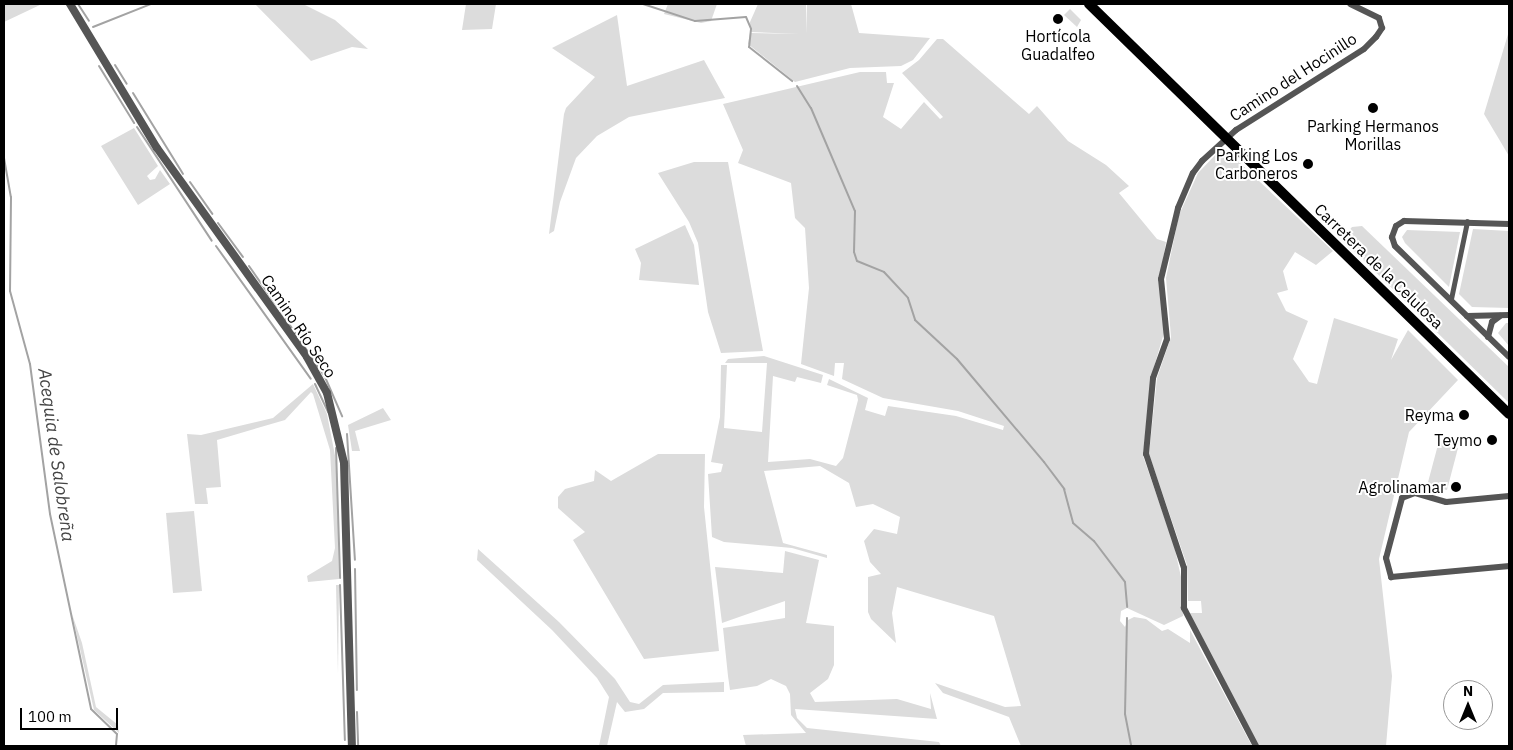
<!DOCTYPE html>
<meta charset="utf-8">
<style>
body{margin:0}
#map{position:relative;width:1513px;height:750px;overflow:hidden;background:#fff;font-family:"IBM Plex Sans",sans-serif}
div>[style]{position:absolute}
.green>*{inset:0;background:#dcdcdc}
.stream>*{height:2px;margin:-1px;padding:0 1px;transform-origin:1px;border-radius:1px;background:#a3a3a3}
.pedestrian>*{height:4.5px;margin:-2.25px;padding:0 2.25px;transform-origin:2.25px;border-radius:2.25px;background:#555}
.minor>*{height:6px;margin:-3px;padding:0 3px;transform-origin:3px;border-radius:3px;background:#555}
.tertiary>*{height:8px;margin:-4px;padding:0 4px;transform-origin:4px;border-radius:4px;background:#555}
.trunk>*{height:10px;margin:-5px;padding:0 5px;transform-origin:5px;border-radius:5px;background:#000}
.dots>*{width:14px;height:14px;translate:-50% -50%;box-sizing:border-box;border:2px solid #fff;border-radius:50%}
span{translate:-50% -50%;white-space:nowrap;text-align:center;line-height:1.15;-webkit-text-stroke:4px #fff;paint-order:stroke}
.poi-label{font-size:16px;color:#000}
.right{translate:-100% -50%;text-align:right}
.street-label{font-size:16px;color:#000}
.water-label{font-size:18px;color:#444;font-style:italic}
.frame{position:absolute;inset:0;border:5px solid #000;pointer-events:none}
.north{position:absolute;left:1443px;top:680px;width:50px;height:50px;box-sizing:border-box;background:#fff;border:1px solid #999;border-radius:50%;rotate:0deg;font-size:14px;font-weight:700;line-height:20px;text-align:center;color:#000}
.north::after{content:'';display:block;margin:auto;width:18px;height:22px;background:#000;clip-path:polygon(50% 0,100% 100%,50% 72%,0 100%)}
.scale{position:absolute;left:20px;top:708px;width:98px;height:22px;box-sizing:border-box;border:2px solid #000;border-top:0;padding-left:6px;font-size:15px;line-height:18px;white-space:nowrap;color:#000;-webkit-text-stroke:4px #fff;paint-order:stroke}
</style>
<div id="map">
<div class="green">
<i style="clip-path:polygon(4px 4px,42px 4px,4px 22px)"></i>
<i style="clip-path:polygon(255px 4px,303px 4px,335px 20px,368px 49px,352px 47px,311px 61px)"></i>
<i style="clip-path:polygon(466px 4px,496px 4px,492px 29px,462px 30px)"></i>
<i style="clip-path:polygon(668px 4px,717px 4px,711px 21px,701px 23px,664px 14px)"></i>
<i style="clip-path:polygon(758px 4px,806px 4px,806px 34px,807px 4px,851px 4px,859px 33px,930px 38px,913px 60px,901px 66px,850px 68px,795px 82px,748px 44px,750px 33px,800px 34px,750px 32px,750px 22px)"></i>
<i style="clip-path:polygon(1070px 9px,1081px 20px,1077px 27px,1064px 15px)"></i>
<i style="clip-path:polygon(617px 15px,627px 86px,704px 60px,725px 98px,629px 117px,597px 136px,576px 158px,560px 202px,554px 231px,549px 234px,564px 114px,566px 108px,595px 77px,552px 48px)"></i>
<i style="clip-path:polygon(1509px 31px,1509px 156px,1484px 114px)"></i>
<i style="clip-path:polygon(937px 39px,943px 39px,1029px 114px,1037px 106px,1068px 141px,1106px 165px,1129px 186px,1119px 193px,1157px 239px,1166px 242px,1159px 283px,1164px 333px,1151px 377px,1143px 456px,1174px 545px,1181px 577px,1183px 616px,1164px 625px,1127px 608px,1121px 611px,1120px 621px,1125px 627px,1128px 620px,1134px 617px,1146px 619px,1162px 631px,1168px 629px,1190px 643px,1190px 630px,1252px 746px,1021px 746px,1009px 717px,943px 693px,935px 683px,1005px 707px,1021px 706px,994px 616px,897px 587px,892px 613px,896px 643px,871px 619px,868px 612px,868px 577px,881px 574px,870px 562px,864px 541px,874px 529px,897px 534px,900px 517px,873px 504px,856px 507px,849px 483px,820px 466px,764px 471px,783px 543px,827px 555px,827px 558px,792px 548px,724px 542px,712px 537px,708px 474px,721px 472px,723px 464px,711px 462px,720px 417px,721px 365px,727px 365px,724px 428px,762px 432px,767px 363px,725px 363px,728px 359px,764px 356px,823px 375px,821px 383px,797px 377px,795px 382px,773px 376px,768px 462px,810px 459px,836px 466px,843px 458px,858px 400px,857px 395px,827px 385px,829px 379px,868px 398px,865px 410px,885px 416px,888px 406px,956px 416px,1003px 430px,1004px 426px,958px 411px,883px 398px,842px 379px,844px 363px,835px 363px,834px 376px,801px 364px,809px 288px,805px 228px,795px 218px,791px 183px,738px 163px,743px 150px,723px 104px,860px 72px,886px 72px,887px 83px,894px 83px,883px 117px,901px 129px,924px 102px,940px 119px,943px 117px,902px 73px,919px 60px)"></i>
<i style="clip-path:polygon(134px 128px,158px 166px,147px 176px,150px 180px,155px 179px,160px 170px,170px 184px,138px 205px,101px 146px)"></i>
<i style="clip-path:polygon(1223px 147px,1333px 251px,1316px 265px,1295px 252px,1283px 271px,1288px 290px,1277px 293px,1286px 311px,1308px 321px,1293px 359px,1309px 382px,1317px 384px,1334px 318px,1398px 339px,1391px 360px,1408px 330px,1458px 380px,1409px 432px,1379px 559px,1392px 676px,1386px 746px,1259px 746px,1189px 613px,1202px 613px,1201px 601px,1188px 601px,1187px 565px,1149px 454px,1157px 378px,1171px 337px,1166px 278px,1179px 215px,1198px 173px)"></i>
<i style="clip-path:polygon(694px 162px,728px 162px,763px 351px,721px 353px,708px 312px,698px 243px,689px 222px,658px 173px)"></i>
<i style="clip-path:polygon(685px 225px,694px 245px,699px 285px,639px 280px,641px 263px,635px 249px)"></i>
<i style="clip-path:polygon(1362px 226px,1509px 367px,1509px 403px,1349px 246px,1344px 236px,1352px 227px)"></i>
<i style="clip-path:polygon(1473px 229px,1509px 231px,1509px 308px,1472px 307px,1459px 294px)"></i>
<i style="clip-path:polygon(1407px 230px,1460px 232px,1449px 287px,1405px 243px,1402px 237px)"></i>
<i style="clip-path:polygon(1506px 323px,1509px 323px,1509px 346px,1498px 333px)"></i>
<i style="clip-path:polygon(313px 384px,327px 414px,337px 466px,339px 579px,308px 582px,307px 576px,332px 561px,335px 548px,330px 450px,313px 394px,311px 392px,285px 420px,217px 440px,221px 487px,206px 488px,208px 504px,195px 504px,187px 434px,201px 435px,273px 418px)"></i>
<i style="clip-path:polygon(383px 408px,391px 420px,355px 431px,360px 451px,352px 451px,348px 425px)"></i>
<i style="clip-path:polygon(1439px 441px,1458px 448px,1447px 490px,1427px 486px)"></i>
<i style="clip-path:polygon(658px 454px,705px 454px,704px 507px,719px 651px,644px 659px,573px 540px,585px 532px,558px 508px,558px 497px,565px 489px,594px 481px,595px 470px,611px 481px)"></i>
<i style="clip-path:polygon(194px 511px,202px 591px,173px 593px,166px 513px)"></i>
<i style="clip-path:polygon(478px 549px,559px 622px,615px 679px,630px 702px,639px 704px,663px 685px,724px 682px,724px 692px,663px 693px,644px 709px,625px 712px,617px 702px,607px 746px,599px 746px,609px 697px,597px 678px,552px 630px,477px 560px)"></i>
<i style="clip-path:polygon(785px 551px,819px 560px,806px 623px,834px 626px,834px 665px,828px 679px,810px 693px,815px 702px,897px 699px,931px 709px,930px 693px,937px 719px,795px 709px,797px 718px,807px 728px,939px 742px,941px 746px,746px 746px,743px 735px,806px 733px,791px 715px,790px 694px,786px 686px,771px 679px,757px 686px,730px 690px,728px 676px,723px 628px,785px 618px,785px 601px,722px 623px,715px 567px,783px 573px)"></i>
<i style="clip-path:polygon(336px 585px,339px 585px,338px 674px)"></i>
<i style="clip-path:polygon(72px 614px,82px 643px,96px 707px,118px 725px,119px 733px,94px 710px)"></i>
</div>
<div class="stream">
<i style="left:78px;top:4px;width:20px;rotate:57deg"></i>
<i style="left:643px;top:4px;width:55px;rotate:18.1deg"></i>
<i style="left:695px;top:21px;width:51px;rotate:-4.5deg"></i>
<i style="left:746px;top:17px;width:13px;rotate:67deg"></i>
<i style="left:751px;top:29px;width:18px;rotate:96deg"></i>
<i style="left:749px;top:47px;width:55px;rotate:38.3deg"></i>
<i style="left:93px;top:27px;width:62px;rotate:-21.6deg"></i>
<i style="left:115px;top:65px;width:22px;rotate:58deg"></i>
<i style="left:99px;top:66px;width:67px;rotate:58.4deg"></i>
<i style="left:797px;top:86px;width:26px;rotate:58deg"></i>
<i style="left:811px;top:108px;width:112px;rotate:66.9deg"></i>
<i style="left:855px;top:211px;width:41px;rotate:91.4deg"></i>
<i style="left:854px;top:252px;width:9px;rotate:72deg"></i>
<i style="left:857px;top:261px;width:29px;rotate:22deg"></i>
<i style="left:884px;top:272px;width:35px;rotate:47deg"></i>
<i style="left:908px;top:298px;width:23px;rotate:72deg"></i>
<i style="left:915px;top:320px;width:57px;rotate:42.9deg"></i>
<i style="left:957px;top:359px;width:135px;rotate:49.8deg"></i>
<i style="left:1044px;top:462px;width:34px;rotate:53deg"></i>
<i style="left:1064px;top:489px;width:35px;rotate:75deg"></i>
<i style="left:1073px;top:523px;width:28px;rotate:41deg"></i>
<i style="left:1094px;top:541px;width:51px;rotate:52.9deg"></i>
<i style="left:1125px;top:582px;width:25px;rotate:85deg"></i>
<i style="left:133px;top:93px;width:95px;rotate:58.3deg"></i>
<i style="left:137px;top:127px;width:136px;rotate:56.7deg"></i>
<i style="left:4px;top:158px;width:40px;rotate:80deg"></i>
<i style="left:11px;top:197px;width:94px;rotate:90.6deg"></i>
<i style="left:10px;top:291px;width:76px;rotate:74.7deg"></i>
<i style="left:30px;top:364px;width:151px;rotate:82.4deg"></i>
<i style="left:50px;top:514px;width:199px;rotate:78.1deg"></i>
<i style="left:91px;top:709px;width:36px;rotate:44deg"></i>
<i style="left:117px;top:734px;width:12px;rotate:95deg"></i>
<i style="left:190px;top:182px;width:39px;rotate:55deg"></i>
<i style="left:218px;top:223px;width:42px;rotate:53.7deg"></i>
<i style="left:216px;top:246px;width:163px;rotate:54.5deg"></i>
<i style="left:249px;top:266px;width:49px;rotate:55deg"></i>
<i style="left:281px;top:312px;width:78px;rotate:55.9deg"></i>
<i style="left:325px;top:377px;width:43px;rotate:66.4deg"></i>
<i style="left:315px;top:384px;width:31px;rotate:65deg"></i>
<i style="left:347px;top:434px;width:126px;rotate:86.4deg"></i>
<i style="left:336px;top:448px;width:130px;rotate:88.2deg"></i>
<i style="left:355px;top:569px;width:121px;rotate:89.1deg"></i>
<i style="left:340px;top:585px;width:155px;rotate:88.2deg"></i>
<i style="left:1127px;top:618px;width:96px;rotate:91.2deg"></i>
<i style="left:1125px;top:714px;width:33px;rotate:79deg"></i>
<i style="left:357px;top:712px;width:34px;rotate:88deg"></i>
</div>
<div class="pedestrian">
<i style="left:1451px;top:299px;width:79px;rotate:-78.3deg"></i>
</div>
<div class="minor">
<i style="left:1509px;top:224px;width:105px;rotate:-178.4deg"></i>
<i style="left:1404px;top:221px;width:9px;rotate:148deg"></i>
<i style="left:1396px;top:226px;width:12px;rotate:110deg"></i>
<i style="left:1392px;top:237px;width:9px;rotate:72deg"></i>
<i style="left:1395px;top:246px;width:159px;rotate:44.2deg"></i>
<i style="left:1467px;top:316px;width:42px;rotate:-1.4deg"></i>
<i style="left:1488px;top:337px;width:16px;rotate:-75deg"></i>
<i style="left:1492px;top:322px;width:10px;rotate:-37deg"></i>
<i style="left:1509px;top:496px;width:63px;rotate:174.6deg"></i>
<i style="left:1446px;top:502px;width:32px;rotate:-164deg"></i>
<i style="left:1415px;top:493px;width:14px;rotate:159deg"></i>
<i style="left:1402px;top:498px;width:62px;rotate:104.9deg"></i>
<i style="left:1386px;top:558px;width:20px;rotate:75deg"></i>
<i style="left:1391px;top:577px;width:119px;rotate:-5.3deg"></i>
<i style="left:1256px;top:746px;width:156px;rotate:-117.6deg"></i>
<i style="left:1184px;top:608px;width:40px;rotate:-90deg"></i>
<i style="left:1184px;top:568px;width:120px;rotate:-108.4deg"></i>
<i style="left:1146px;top:454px;width:76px;rotate:-84.7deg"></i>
<i style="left:1153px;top:378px;width:41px;rotate:-70.3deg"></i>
<i style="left:1167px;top:339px;width:60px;rotate:-95.7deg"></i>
<i style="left:1161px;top:279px;width:73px;rotate:-76.5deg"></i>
<i style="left:1178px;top:208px;width:38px;rotate:-67deg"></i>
<i style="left:1193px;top:173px;width:15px;rotate:-53deg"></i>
<i style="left:1202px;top:161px;width:46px;rotate:-42.4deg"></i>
<i style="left:1236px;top:130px;width:151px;rotate:-32.3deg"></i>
<i style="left:1364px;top:49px;width:17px;rotate:-45deg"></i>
<i style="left:1376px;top:37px;width:11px;rotate:-56deg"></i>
<i style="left:1382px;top:28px;width:10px;rotate:-107deg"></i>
<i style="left:1379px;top:18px;width:32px;rotate:-154deg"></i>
</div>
<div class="tertiary">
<i style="left:70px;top:4px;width:168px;rotate:58.9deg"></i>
<i style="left:157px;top:148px;width:257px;rotate:54.3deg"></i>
<i style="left:307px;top:357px;width:41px;rotate:60.9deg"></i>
<i style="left:327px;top:393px;width:72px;rotate:76.3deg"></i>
<i style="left:344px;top:463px;width:283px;rotate:88.4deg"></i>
</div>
<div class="trunk">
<i style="left:1089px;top:4px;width:587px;rotate:44.31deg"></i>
</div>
<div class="dots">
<i style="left:1058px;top:19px;background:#000"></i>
<i style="left:1373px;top:108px;background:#000"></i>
<i style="left:1308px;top:164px;background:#000"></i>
<i style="left:1464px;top:415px;background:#000"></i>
<i style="left:1492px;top:440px;background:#000"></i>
<i style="left:1456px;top:487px;background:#000"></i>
</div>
<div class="poi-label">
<span style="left:1058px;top:45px">Hortícola<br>Guadalfeo</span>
<span style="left:1373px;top:135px">Parking Hermanos<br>Morillas</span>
<span class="right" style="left:1298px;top:164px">Parking Los<br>Carboneros</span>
<span class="right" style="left:1454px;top:415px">Reyma</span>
<span class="right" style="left:1482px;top:440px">Teymo</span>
<span class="right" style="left:1446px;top:487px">Agrolinamar</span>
</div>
<div class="street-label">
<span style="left:1293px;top:77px;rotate:-33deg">Camino del Hocinillo</span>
<span style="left:1379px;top:266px;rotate:44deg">Carretera de la Celulosa</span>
<span style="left:299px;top:326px;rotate:56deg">Camino Río Seco</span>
</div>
<div class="water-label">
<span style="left:56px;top:455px;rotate:82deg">Acequia de Salobreña</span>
</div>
<div class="frame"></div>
<div class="north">N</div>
<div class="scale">100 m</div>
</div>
